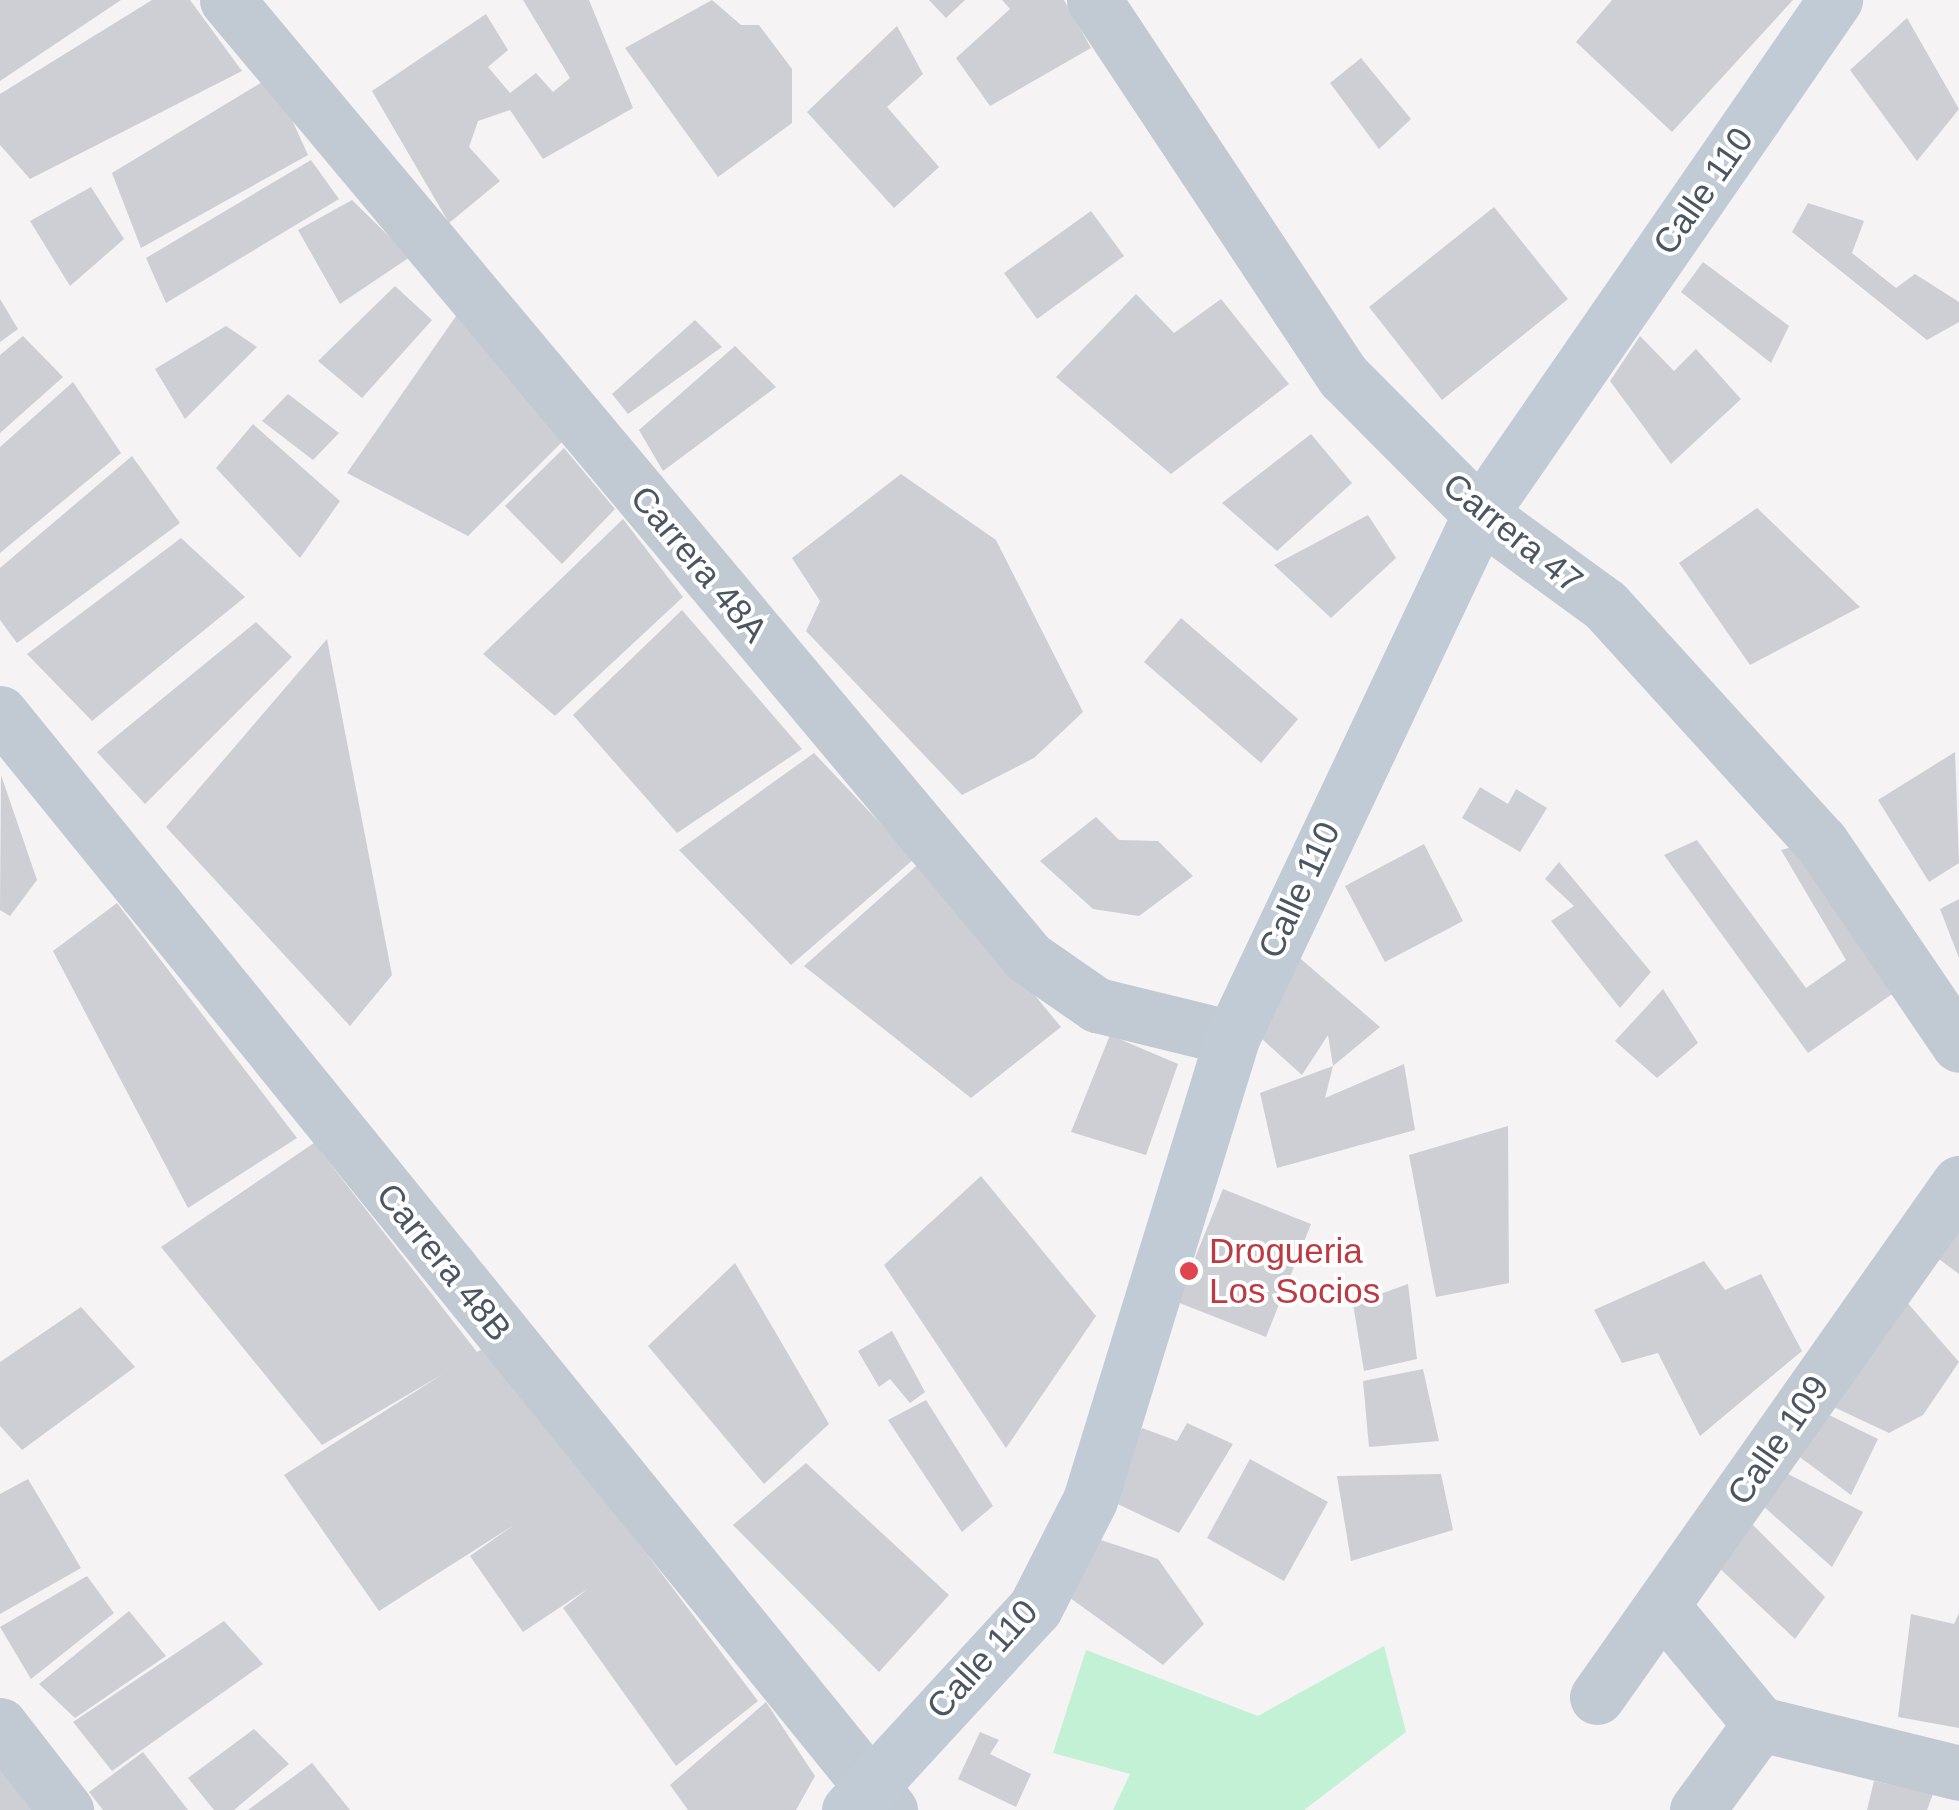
<!DOCTYPE html>
<style>
body{margin:0}
#map{position:relative;width:1959px;height:1810px;overflow:hidden;background:#f5f3f3;font-family:Arial,sans-serif}
div>[style]{position:absolute}
.green>*{inset:0;background:#c3f1d5}
.building>*{inset:0;background:#cdcfd5}
.street>*{height:55px;margin:-27.5px;padding:0 27.5px;transform-origin:27.5px;border-radius:27.5px;background:#c1cad2}
.secondary>*{height:55px;margin:-27.5px;padding:0 27.5px;transform-origin:27.5px;border-radius:27.5px;background:#c1cbd6}
.dots>*{width:28px;height:28px;translate:-50% -50%;box-sizing:border-box;border:5px solid #fff;border-radius:50%}
span{translate:-50% -50%;white-space:nowrap;text-align:center;line-height:1.15;-webkit-text-stroke:8px #fff;paint-order:stroke}
.street-label{font-size:35px;color:#4a5661}
.health-label{font-size:35px;color:#be3a42}
.left{translate:0 -50%;text-align:left}
</style>
<div id="map">
<div class="green">
<i style="clip-path:polygon(1384px 1646px,1406px 1732px,1304px 1810px,1113px 1810px,1130px 1774px,1053px 1753px,1086px 1650px,1258px 1716px)"></i>
</div>
<div class="building">
<i style="clip-path:polygon(0 0,121px 0,0 81px)"></i>
<i style="clip-path:polygon(152px 0,190px 0,242px 71px,30px 179px,0 145px,0 94px)"></i>
<i style="clip-path:polygon(523px 0,589px 0,633px 108px,543px 159px,510px 110px,478px 121px,469px 147px,500px 181px,449px 223px,372px 91px,486px 14px,508px 50px,488px 67px,510px 93px,536px 73px,553px 92px,570px 78px)"></i>
<i style="clip-path:polygon(712px 0,741px 25px,759px 25px,792px 69px,792px 123px,718px 177px,625px 48px)"></i>
<i style="clip-path:polygon(929px 0,965px 0,946px 18px)"></i>
<i style="clip-path:polygon(1002px 0,1064px 0,1091px 48px,990px 106px,956px 58px,1010px 9px)"></i>
<i style="clip-path:polygon(1612px 0,1793px 0,1672px 132px,1576px 42px)"></i>
<i style="clip-path:polygon(1907px 18px,1959px 109px,1917px 161px,1850px 70px)"></i>
<i style="clip-path:polygon(897px 26px,923px 74px,887px 107px,939px 167px,894px 208px,807px 112px)"></i>
<i style="clip-path:polygon(1361px 58px,1411px 119px,1379px 149px,1330px 83px)"></i>
<i style="clip-path:polygon(272px 76px,308px 155px,141px 248px,112px 173px)"></i>
<i style="clip-path:polygon(311px 160px,339px 199px,166px 303px,146px 258px)"></i>
<i style="clip-path:polygon(91px 187px,124px 239px,70px 286px,30px 221px)"></i>
<i style="clip-path:polygon(352px 200px,410px 257px,340px 304px,298px 230px)"></i>
<i style="clip-path:polygon(1808px 203px,1864px 221px,1852px 253px,1896px 288px,1915px 274px,1959px 302px,1959px 322px,1927px 340px,1792px 232px)"></i>
<i style="clip-path:polygon(1494px 207px,1568px 299px,1442px 400px,1369px 307px)"></i>
<i style="clip-path:polygon(1091px 211px,1124px 256px,1037px 319px,1004px 273px)"></i>
<i style="clip-path:polygon(1703px 262px,1789px 326px,1771px 363px,1681px 292px)"></i>
<i style="clip-path:polygon(395px 286px,432px 320px,362px 398px,318px 361px)"></i>
<i style="clip-path:polygon(1136px 294px,1174px 333px,1221px 299px,1289px 384px,1171px 474px,1056px 377px)"></i>
<i style="clip-path:polygon(0 299px,18px 329px,0 342px)"></i>
<i style="clip-path:polygon(463px 306px,570px 434px,468px 536px,347px 473px)"></i>
<i style="clip-path:polygon(695px 320px,722px 347px,628px 414px,612px 394px)"></i>
<i style="clip-path:polygon(226px 326px,257px 347px,185px 419px,155px 369px)"></i>
<i style="clip-path:polygon(23px 336px,63px 377px,0 433px,0 355px)"></i>
<i style="clip-path:polygon(1640px 336px,1674px 371px,1696px 349px,1741px 399px,1671px 464px,1610px 381px)"></i>
<i style="clip-path:polygon(735px 346px,776px 387px,663px 471px,639px 430px)"></i>
<i style="clip-path:polygon(73px 382px,121px 453px,0 553px,0 447px)"></i>
<i style="clip-path:polygon(288px 394px,339px 433px,313px 460px,262px 421px)"></i>
<i style="clip-path:polygon(253px 424px,340px 501px,300px 558px,216px 468px)"></i>
<i style="clip-path:polygon(1311px 434px,1352px 483px,1277px 551px,1222px 503px)"></i>
<i style="clip-path:polygon(564px 448px,615px 509px,562px 564px,505px 506px)"></i>
<i style="clip-path:polygon(132px 456px,180px 523px,17px 643px,0 620px,0 568px)"></i>
<i style="clip-path:polygon(901px 474px,996px 540px,1083px 712px,1034px 758px,962px 795px,806px 631px,820px 601px,792px 558px)"></i>
<i style="clip-path:polygon(1757px 508px,1860px 607px,1750px 665px,1679px 563px)"></i>
<i style="clip-path:polygon(1368px 515px,1396px 558px,1331px 618px,1274px 565px)"></i>
<i style="clip-path:polygon(623px 519px,683px 597px,555px 716px,483px 654px)"></i>
<i style="clip-path:polygon(181px 538px,245px 597px,92px 721px,27px 654px)"></i>
<i style="clip-path:polygon(682px 610px,802px 749px,677px 833px,573px 715px)"></i>
<i style="clip-path:polygon(1181px 618px,1298px 719px,1261px 763px,1144px 662px)"></i>
<i style="clip-path:polygon(256px 622px,292px 657px,145px 804px,97px 752px)"></i>
<i style="clip-path:polygon(327px 639px,392px 975px,350px 1026px,166px 827px)"></i>
<i style="clip-path:polygon(1955px 752px,1959px 863px,1929px 882px,1878px 800px)"></i>
<i style="clip-path:polygon(814px 753px,914px 859px,791px 965px,679px 850px)"></i>
<i style="clip-path:polygon(1px 775px,37px 880px,10px 916px,0 910px)"></i>
<i style="clip-path:polygon(1480px 787px,1508px 804px,1516px 789px,1547px 808px,1520px 852px,1462px 818px)"></i>
<i style="clip-path:polygon(1096px 817px,1119px 840px,1158px 841px,1193px 876px,1139px 916px,1093px 909px,1040px 861px)"></i>
<i style="clip-path:polygon(1697px 840px,1806px 988px,1846px 960px,1781px 850px,1800px 845px,1905px 985px,1808px 1053px,1664px 855px)"></i>
<i style="clip-path:polygon(1424px 844px,1463px 921px,1385px 962px,1345px 886px)"></i>
<i style="clip-path:polygon(923px 860px,1061px 1027px,971px 1098px,804px 966px)"></i>
<i style="clip-path:polygon(1559px 862px,1651px 972px,1620px 1008px,1551px 921px,1574px 906px,1545px 879px)"></i>
<i style="clip-path:polygon(1959px 899px,1959px 958px,1940px 909px)"></i>
<i style="clip-path:polygon(117px 903px,297px 1138px,188px 1208px,53px 951px)"></i>
<i style="clip-path:polygon(1295px 954px,1380px 1027px,1333px 1066px,1328px 1035px,1302px 1075px,1262px 1039px)"></i>
<i style="clip-path:polygon(1663px 989px,1698px 1043px,1657px 1078px,1615px 1041px)"></i>
<i style="clip-path:polygon(1110px 1035px,1178px 1064px,1146px 1155px,1071px 1132px)"></i>
<i style="clip-path:polygon(1404px 1064px,1415px 1130px,1277px 1168px,1260px 1093px,1333px 1066px,1325px 1098px)"></i>
<i style="clip-path:polygon(1508px 1126px,1509px 1283px,1436px 1297px,1409px 1155px)"></i>
<i style="clip-path:polygon(314px 1143px,477px 1352px,489px 1345px,758px 1701px,676px 1766px,563px 1608px,589px 1588px,523px 1632px,470px 1556px,514px 1525px,379px 1611px,284px 1475px,443px 1374px,322px 1445px,161px 1247px)"></i>
<i style="clip-path:polygon(981px 1176px,1096px 1316px,1006px 1448px,884px 1265px)"></i>
<i style="clip-path:polygon(1223px 1189px,1311px 1224px,1266px 1337px,1177px 1302px)"></i>
<i style="clip-path:polygon(1959px 1206px,1959px 1274px,1928px 1251px)"></i>
<i style="clip-path:polygon(1704px 1261px,1725px 1290px,1761px 1274px,1802px 1351px,1700px 1436px,1658px 1353px,1622px 1363px,1594px 1310px)"></i>
<i style="clip-path:polygon(735px 1263px,829px 1424px,764px 1484px,648px 1346px)"></i>
<i style="clip-path:polygon(1408px 1284px,1417px 1359px,1364px 1371px,1353px 1304px)"></i>
<i style="clip-path:polygon(1898px 1292px,1959px 1362px,1923px 1415px,1889px 1433px,1823px 1402px)"></i>
<i style="clip-path:polygon(81px 1307px,135px 1367px,22px 1450px,0 1426px,0 1362px)"></i>
<i style="clip-path:polygon(892px 1331px,925px 1392px,910px 1403px,890px 1379px,879px 1387px,858px 1351px)"></i>
<i style="clip-path:polygon(1423px 1369px,1439px 1441px,1369px 1447px,1363px 1381px)"></i>
<i style="clip-path:polygon(926px 1400px,993px 1506px,962px 1532px,888px 1420px)"></i>
<i style="clip-path:polygon(1827px 1414px,1878px 1439px,1851px 1495px,1797px 1455px)"></i>
<i style="clip-path:polygon(1187px 1423px,1233px 1444px,1179px 1533px,1107px 1499px,1142px 1428px,1177px 1441px)"></i>
<i style="clip-path:polygon(1250px 1459px,1328px 1502px,1284px 1581px,1207px 1538px)"></i>
<i style="clip-path:polygon(806px 1463px,949px 1595px,879px 1672px,733px 1525px)"></i>
<i style="clip-path:polygon(1441px 1474px,1453px 1530px,1351px 1561px,1337px 1476px)"></i>
<i style="clip-path:polygon(1788px 1474px,1863px 1512px,1832px 1567px,1762px 1505px)"></i>
<i style="clip-path:polygon(28px 1479px,81px 1568px,0 1614px,0 1494px)"></i>
<i style="clip-path:polygon(1749px 1521px,1825px 1597px,1795px 1639px,1715px 1564px)"></i>
<i style="clip-path:polygon(1095px 1538px,1158px 1559px,1204px 1624px,1163px 1665px,1066px 1595px)"></i>
<i style="clip-path:polygon(87px 1576px,114px 1613px,31px 1679px,0 1627px)"></i>
<i style="clip-path:polygon(129px 1611px,166px 1656px,75px 1718px,39px 1684px)"></i>
<i style="clip-path:polygon(1959px 1613px,1959px 1728px,1898px 1717px,1911px 1614px,1954px 1624px)"></i>
<i style="clip-path:polygon(224px 1621px,263px 1664px,112px 1771px,73px 1722px)"></i>
<i style="clip-path:polygon(766px 1702px,815px 1776px,796px 1810px,688px 1810px,670px 1785px)"></i>
<i style="clip-path:polygon(254px 1729px,289px 1764px,234px 1810px,214px 1810px,188px 1778px)"></i>
<i style="clip-path:polygon(980px 1732px,999px 1740px,990px 1754px,1031px 1774px,1016px 1807px,958px 1779px)"></i>
<i style="clip-path:polygon(143px 1752px,188px 1810px,103px 1810px,89px 1792px)"></i>
<i style="clip-path:polygon(312px 1763px,350px 1810px,248px 1810px)"></i>
<i style="clip-path:polygon(0 1766px,33px 1810px,0 1810px)"></i>
<i style="clip-path:polygon(1874px 1781px,1933px 1794px,1927px 1810px,1867px 1810px)"></i>
</div>
<div class="street">
<i style="left:227px;top:0;width:1249px;rotate:50.07deg"></i>
<i style="left:1029px;top:958px;width:83px;rotate:34.7deg"></i>
<i style="left:1097px;top:1005px;width:139px;rotate:13.7deg"></i>
<i style="left:1094px;top:0;width:452px;rotate:56.5deg"></i>
<i style="left:1344px;top:377px;width:193px;rotate:45.2deg"></i>
<i style="left:1480px;top:514px;width:155px;rotate:36.1deg"></i>
<i style="left:1605px;top:605px;width:321px;rotate:47.7deg"></i>
<i style="left:1821px;top:842px;width:245px;rotate:55.8deg"></i>
<i style="left:0;top:713px;width:1413px;rotate:50.95deg"></i>
<i style="left:1662px;top:1606px;width:153px;rotate:50.3deg"></i>
<i style="left:1760px;top:1724px;width:205px;rotate:13.8deg"></i>
<i style="left:1597px;top:1697px;width:629px;rotate:-54.84deg"></i>
<i style="left:0;top:1725px;width:108px;rotate:52.2deg"></i>
<i style="left:1697px;top:1810px;width:107px;rotate:-53.8deg"></i>
</div>
<div class="secondary">
<i style="left:849px;top:1810px;width:275px;rotate:-47.4deg"></i>
<i style="left:1035px;top:1608px;width:121px;rotate:-63deg"></i>
<i style="left:1090px;top:1500px;width:483px;rotate:-72.9deg"></i>
<i style="left:1232px;top:1038px;width:580px;rotate:-64.67deg"></i>
<i style="left:1480px;top:514px;width:625px;rotate:-55.37deg"></i>
</div>
<div class="dots">
<i style="left:1189px;top:1271px;background:#e0444e"></i>
</div>
<div class="street-label">
<span style="left:1703px;top:191px;rotate:-55deg">Calle 110</span>
<span style="left:1513px;top:533px;rotate:39deg">Carrera 47</span>
<span style="left:699px;top:564px;rotate:50deg">Carrera 48A</span>
<span style="left:1299px;top:890px;rotate:-65deg">Calle 110</span>
<span style="left:444px;top:1262px;rotate:51deg">Carrera 48B</span>
<span style="left:1778px;top:1440px;rotate:-55deg">Calle 109</span>
<span style="left:982px;top:1659px;rotate:-48deg">Calle 110</span>
</div>
<div class="health-label">
<span class="left" style="left:1209px;top:1271px">Drogueria<br>Los Socios</span>
</div>
</div>
